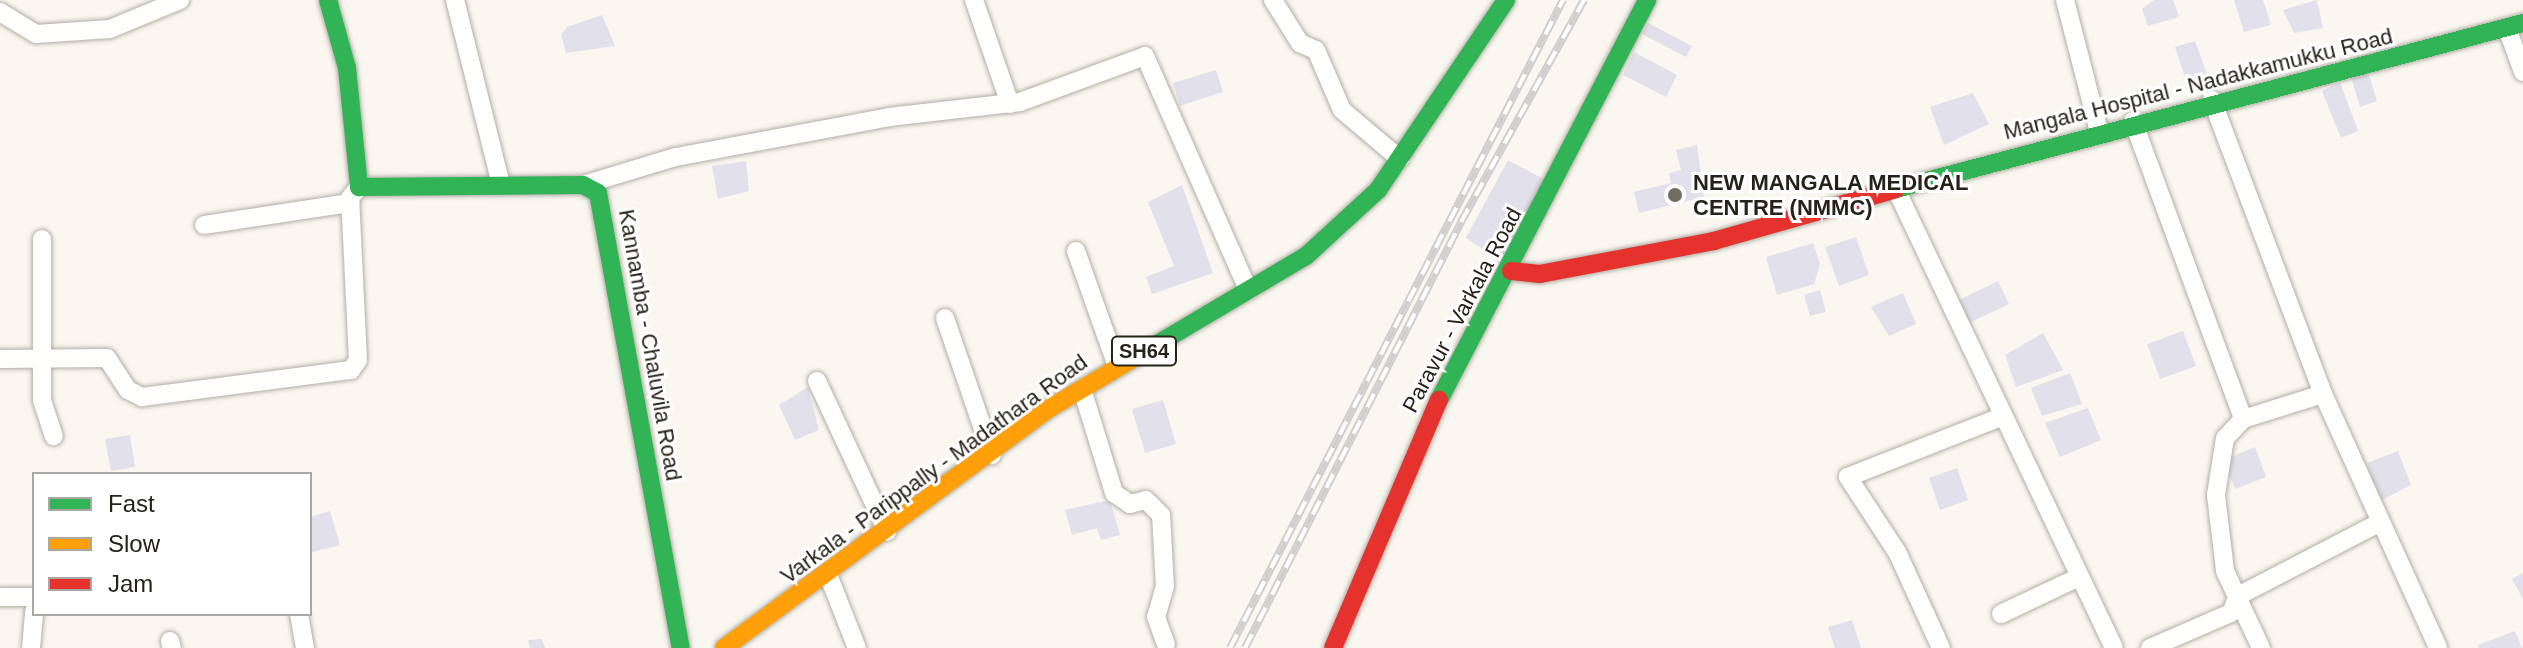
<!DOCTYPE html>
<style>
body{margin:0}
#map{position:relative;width:2523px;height:648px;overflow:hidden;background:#faf7f0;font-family:Arial,sans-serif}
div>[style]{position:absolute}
.building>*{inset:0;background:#e2e0ea}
.roads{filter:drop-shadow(0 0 2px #b2aea7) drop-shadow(0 0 2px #b2aea7)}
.street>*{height:18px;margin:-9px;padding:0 9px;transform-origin:9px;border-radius:9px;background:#fefefd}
.fast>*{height:18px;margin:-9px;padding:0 9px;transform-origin:9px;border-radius:9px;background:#30b455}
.slow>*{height:18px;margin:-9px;padding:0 9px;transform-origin:9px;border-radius:9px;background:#ff9f0a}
.jam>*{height:18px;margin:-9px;padding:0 9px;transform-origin:9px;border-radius:9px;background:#e5322d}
.rail>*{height:8px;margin-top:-4px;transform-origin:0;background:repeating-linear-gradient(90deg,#fff 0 15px,#d0cfcd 0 30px);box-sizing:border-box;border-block:2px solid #d0cfcd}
.dots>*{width:22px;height:22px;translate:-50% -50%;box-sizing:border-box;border:4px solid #fff;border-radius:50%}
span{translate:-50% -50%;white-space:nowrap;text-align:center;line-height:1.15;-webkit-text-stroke:6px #fff;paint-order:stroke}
.shield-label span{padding:2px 6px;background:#fff;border:2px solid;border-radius:6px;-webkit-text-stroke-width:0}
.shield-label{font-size:20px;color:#272219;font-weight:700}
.street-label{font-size:22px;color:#272219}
.poi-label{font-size:22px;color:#272219;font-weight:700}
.left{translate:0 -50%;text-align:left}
.legend{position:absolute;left:32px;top:472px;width:280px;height:144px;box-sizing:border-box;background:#fff;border:2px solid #a9a7a3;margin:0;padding:10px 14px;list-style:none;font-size:24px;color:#272219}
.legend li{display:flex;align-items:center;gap:16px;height:40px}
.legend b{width:40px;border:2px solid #a9a7a3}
</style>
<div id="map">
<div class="building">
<i style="clip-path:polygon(2154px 0,2173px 0,2179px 17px,2148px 26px,2142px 9px)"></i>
<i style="clip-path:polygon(2234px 0,2263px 0,2271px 25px,2244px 32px)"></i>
<i style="clip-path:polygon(2317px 0,2323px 28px,2294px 33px,2283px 10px)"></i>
<i style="clip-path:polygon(602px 15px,615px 46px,566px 53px,561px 35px,567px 27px)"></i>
<i style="clip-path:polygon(1648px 23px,1692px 46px,1686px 57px,1642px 34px)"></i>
<i style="clip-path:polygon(2195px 41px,2207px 74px,2186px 81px,2175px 47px)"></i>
<i style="clip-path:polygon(1634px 52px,1677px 75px,1666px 97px,1623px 75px)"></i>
<i style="clip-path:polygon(1216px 70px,1223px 92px,1180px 106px,1173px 83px)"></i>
<i style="clip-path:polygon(2368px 72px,2377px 101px,2360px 107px,2351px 77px)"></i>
<i style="clip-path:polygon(2340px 82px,2358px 131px,2341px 138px,2322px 91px)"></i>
<i style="clip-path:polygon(1973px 93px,1989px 124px,1944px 145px,1930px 107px)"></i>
<i style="clip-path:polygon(1697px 145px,1704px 197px,1639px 213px,1634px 192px,1671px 183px,1669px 173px,1681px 170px,1676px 150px)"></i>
<i style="clip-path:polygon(1508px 160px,1547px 181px,1501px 261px,1466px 238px)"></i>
<i style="clip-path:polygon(746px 161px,749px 191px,718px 199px,712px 166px)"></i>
<i style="clip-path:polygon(1182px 185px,1213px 273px,1152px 294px,1146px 277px,1174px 266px,1148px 202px)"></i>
<i style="clip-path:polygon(1856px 237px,1869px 275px,1839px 286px,1825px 247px)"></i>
<i style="clip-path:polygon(1813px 243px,1820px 264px,1814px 284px,1777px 295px,1766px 257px)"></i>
<i style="clip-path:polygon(1998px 281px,2009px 304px,1969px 323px,1959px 300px)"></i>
<i style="clip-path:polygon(1820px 290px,1826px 312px,1810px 316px,1804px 295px)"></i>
<i style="clip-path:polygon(1903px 293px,1916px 324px,1889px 336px,1871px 307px)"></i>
<i style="clip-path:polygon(2183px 331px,2196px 366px,2160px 379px,2147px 344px)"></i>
<i style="clip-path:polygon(2043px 333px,2063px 370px,2016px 387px,2005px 355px)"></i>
<i style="clip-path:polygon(2070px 373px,2082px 404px,2042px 416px,2031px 388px)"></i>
<i style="clip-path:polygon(808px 387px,819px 430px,795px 440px,779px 405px)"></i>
<i style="clip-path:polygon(1163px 400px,1176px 444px,1145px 453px,1132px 409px)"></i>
<i style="clip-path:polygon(2088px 408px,2101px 440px,2060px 457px,2045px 423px)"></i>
<i style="clip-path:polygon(130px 435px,135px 467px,111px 471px,105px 439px)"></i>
<i style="clip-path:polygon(2255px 447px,2266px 477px,2235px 489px,2224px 460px)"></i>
<i style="clip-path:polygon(2398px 451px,2411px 485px,2378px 502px,2367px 463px)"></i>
<i style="clip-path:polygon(1957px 468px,1968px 500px,1940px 510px,1929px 478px)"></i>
<i style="clip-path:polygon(1110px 500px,1120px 535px,1101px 540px,1097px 528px,1072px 535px,1065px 510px)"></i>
<i style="clip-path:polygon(330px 511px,340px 545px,310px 553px,310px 517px)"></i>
<i style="clip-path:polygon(2523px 573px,2523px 599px,2512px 579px)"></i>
<i style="clip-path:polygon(1852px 620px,1861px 648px,1835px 648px,1828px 627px)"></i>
<i style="clip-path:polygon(2515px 631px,2522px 648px,2479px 648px,2478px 645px)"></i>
<i style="clip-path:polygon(542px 639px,545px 648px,530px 648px,528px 640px)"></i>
</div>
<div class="roads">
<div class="street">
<i style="left:455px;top:0;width:190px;rotate:76deg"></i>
<i style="left:974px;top:0;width:110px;rotate:70.9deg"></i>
<i style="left:1273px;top:0;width:51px;rotate:57.9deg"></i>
<i style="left:1300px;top:43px;width:17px;rotate:24deg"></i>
<i style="left:1316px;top:50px;width:65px;rotate:66.6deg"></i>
<i style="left:1342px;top:110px;width:76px;rotate:40.2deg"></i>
<i style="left:2065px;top:0;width:135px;rotate:75.5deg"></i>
<i style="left:0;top:12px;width:42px;rotate:31.4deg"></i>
<i style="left:36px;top:34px;width:74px;rotate:-3.9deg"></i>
<i style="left:110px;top:29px;width:76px;rotate:-22.5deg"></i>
<i style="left:2507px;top:28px;width:47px;rotate:70deg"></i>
<i style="left:2212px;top:100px;width:314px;rotate:69.3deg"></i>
<i style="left:2133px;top:121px;width:318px;rotate:69.7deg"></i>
<i style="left:2243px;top:419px;width:84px;rotate:-17.4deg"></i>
<i style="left:2323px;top:394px;width:279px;rotate:65.6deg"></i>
<i style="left:583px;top:185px;width:97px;rotate:-16.8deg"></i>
<i style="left:676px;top:157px;width:217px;rotate:-10.6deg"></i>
<i style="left:889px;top:117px;width:132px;rotate:-6.5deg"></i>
<i style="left:1020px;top:102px;width:133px;rotate:-20.2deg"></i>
<i style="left:1145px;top:56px;width:256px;rotate:66.2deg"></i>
<i style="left:1895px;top:187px;width:510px;rotate:64.59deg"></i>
<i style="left:204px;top:225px;width:148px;rotate:-8.6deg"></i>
<i style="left:42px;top:239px;width:161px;rotate:90deg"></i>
<i style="left:42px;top:400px;width:38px;rotate:72deg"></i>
<i style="left:1076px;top:251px;width:122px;rotate:70.4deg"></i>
<i style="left:945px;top:318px;width:145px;rotate:71.1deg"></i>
<i style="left:0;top:359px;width:107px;rotate:-0.5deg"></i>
<i style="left:107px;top:358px;width:38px;rotate:57deg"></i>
<i style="left:128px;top:390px;width:16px;rotate:27deg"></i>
<i style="left:142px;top:397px;width:211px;rotate:-7.4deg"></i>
<i style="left:351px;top:370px;width:12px;rotate:-55deg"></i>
<i style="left:358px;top:360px;width:162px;rotate:-92.8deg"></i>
<i style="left:350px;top:198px;width:14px;rotate:-51deg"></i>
<i style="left:817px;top:381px;width:166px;rotate:65deg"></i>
<i style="left:1082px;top:389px;width:109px;rotate:72.9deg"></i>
<i style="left:1114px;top:493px;width:19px;rotate:35deg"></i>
<i style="left:1130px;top:504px;width:16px;rotate:-14deg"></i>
<i style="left:1146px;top:500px;width:21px;rotate:45deg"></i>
<i style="left:1161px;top:515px;width:71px;rotate:86.8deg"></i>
<i style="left:1165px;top:586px;width:32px;rotate:106deg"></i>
<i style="left:1156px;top:617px;width:29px;rotate:70deg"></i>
<i style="left:2243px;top:419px;width:26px;rotate:133deg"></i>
<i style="left:2225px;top:438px;width:58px;rotate:99deg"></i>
<i style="left:2216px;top:495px;width:77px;rotate:83.2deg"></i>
<i style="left:2225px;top:571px;width:85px;rotate:64.9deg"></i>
<i style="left:829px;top:577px;width:76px;rotate:68.5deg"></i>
<i style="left:0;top:597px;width:34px"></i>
<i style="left:299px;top:614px;width:35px;rotate:80deg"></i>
<i style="left:2001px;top:614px;width:86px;rotate:-25.4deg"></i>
<i style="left:170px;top:641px;width:7px;rotate:74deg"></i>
<i style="left:31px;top:648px;width:37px;rotate:-85deg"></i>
<i style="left:1941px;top:648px;width:106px;rotate:-114.6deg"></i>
<i style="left:1897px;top:552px;width:90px;rotate:-123.2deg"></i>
<i style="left:1848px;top:477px;width:164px;rotate:-21.4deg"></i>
<i style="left:2150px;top:648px;width:88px;rotate:-23.4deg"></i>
<i style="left:2231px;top:613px;width:18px;rotate:-68deg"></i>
<i style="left:2238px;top:596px;width:159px;rotate:-27.4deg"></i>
</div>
<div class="fast">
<i style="left:328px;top:0;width:71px;rotate:74.4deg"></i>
<i style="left:347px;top:68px;width:120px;rotate:84.2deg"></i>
<i style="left:359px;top:187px;width:224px;rotate:-0.5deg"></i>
<i style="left:583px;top:185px;width:17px;rotate:28deg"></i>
<i style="left:598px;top:193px;width:463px;rotate:79.7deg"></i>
<i style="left:1896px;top:189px;width:649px;rotate:-14.83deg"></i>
<i style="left:1156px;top:345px;width:174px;rotate:-30.7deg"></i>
<i style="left:1306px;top:256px;width:98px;rotate:-42.5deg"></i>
<i style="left:1378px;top:190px;width:229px;rotate:-56deg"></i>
<i style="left:1439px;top:400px;width:451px;rotate:-62.5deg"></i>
</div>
<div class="slow">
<i style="left:724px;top:648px;width:405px;rotate:-36.4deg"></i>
<i style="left:1050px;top:408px;width:123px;rotate:-30.7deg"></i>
</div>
<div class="jam">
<i style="left:1511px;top:271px;width:29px;rotate:6deg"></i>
<i style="left:1540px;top:274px;width:177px;rotate:-10.7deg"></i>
<i style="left:1714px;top:241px;width:189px;rotate:-15.9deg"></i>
<i style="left:1333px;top:648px;width:270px;rotate:-66.9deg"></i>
</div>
</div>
<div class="rail">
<i style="left:1230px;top:648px;width:729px;rotate:-62.8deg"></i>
<i style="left:1245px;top:648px;width:478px;rotate:-63.1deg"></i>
<i style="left:1461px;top:222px;width:254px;rotate:-61deg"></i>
</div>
<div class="dots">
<i style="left:1675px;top:195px;background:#716d64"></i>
</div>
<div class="shield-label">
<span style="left:1144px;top:351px">SH64</span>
</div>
<div class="street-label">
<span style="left:2198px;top:84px;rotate:-14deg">Mangala Hospital - Nadakkamukku Road</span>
<span style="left:1462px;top:310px;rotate:-62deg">Paravur - Varkala Road</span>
<span style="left:650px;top:345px;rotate:80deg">Kannamba - Chaluvila Road</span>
<span style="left:934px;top:469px;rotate:-36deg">Varkala - Parippally - Madathara Road</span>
</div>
<div class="poi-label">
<span class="left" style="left:1693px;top:195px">NEW MANGALA MEDICAL<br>CENTRE (NMMC)</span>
</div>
<ul class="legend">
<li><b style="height:10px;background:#30b455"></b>Fast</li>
<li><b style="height:10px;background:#ff9f0a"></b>Slow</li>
<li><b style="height:10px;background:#e5322d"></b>Jam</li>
</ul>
</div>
